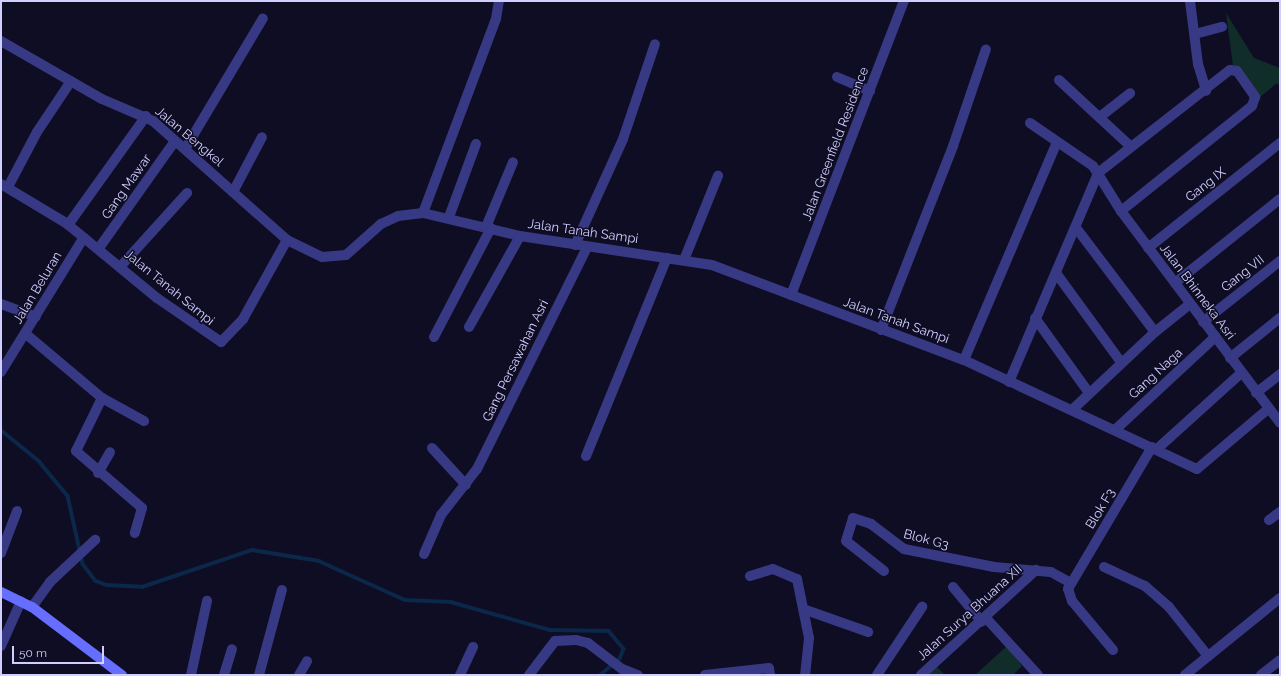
<!DOCTYPE html>
<style>
body{margin:0}
#map{position:relative;width:1281px;height:676px;overflow:hidden;background:#0f0d23;font-family:Raleway,sans-serif}
div>[style]{position:absolute}
.green>*{inset:0;background:#102d2a}
.stream>*{height:3.5px;margin:-1.75px;padding:0 1.75px;transform-origin:1.75px;border-radius:1.75px;background:#0b2749}
.street>*{height:10px;margin:-5px;padding:0 5px;transform-origin:5px;border-radius:5px;background:#373984}
.secondary>*{height:10px;margin:-5px;padding:0 5px;transform-origin:5px;border-radius:5px;background:#666eff}
span{translate:-50% -50%;white-space:nowrap;text-align:center;line-height:1.15;-webkit-text-stroke:3px #0f0d23;paint-order:stroke}
.street-label{font-size:13px;color:#d1cfff}
.frame{position:absolute;inset:0;border:2px solid #d1cfff;pointer-events:none}
.scale{position:absolute;left:12px;top:646px;width:92px;height:18px;box-sizing:border-box;border:2px solid #d1cfff;border-top:0;padding-left:5px;font-size:12px;line-height:14px;white-space:nowrap;color:#d1cfff;-webkit-text-stroke:3px #0f0d23;paint-order:stroke}
</style>
<div id="map">
<div class="green">
<i style="clip-path:polygon(1226px 13px,1254px 58px,1280px 68px,1280px 86px,1277px 83px,1259px 98px,1233px 66px)"></i>
<i style="clip-path:polygon(1007px 646px,1022px 666px,1013px 675px,975px 675px)"></i>
<i style="clip-path:polygon(931px 661px,945px 675px,921px 675px)"></i>
</div>
<div class="stream">
<i style="left:1px;top:430px;width:49px;rotate:39.2deg"></i>
<i style="left:39px;top:461px;width:45px;rotate:50.4deg"></i>
<i style="left:68px;top:496px;width:70px;rotate:77.6deg"></i>
<i style="left:83px;top:564px;width:21px;rotate:53deg"></i>
<i style="left:96px;top:581px;width:12px;rotate:20deg"></i>
<i style="left:107px;top:585px;width:35px;rotate:3deg"></i>
<i style="left:142px;top:587px;width:116px;rotate:-18.6deg"></i>
<i style="left:252px;top:550px;width:68px;rotate:9.3deg"></i>
<i style="left:319px;top:561px;width:94px;rotate:24.4deg"></i>
<i style="left:405px;top:600px;width:46px;rotate:2.5deg"></i>
<i style="left:451px;top:602px;width:103px;rotate:15.8deg"></i>
<i style="left:550px;top:630px;width:59px;rotate:1deg"></i>
<i style="left:609px;top:631px;width:23px;rotate:50deg"></i>
<i style="left:624px;top:649px;width:11px;rotate:112deg"></i>
<i style="left:620px;top:659px;width:25px;rotate:140deg"></i>
</div>
<div class="street">
<i style="left:1190px;top:1px;width:64px;rotate:82.8deg"></i>
<i style="left:1198px;top:64px;width:28px;rotate:73deg"></i>
<i style="left:1195px;top:34px;width:28px;rotate:-15deg"></i>
<i style="left:1px;top:41px;width:116px;rotate:29.9deg"></i>
<i style="left:102px;top:99px;width:56px;rotate:23.3deg"></i>
<i style="left:153px;top:121px;width:179px;rotate:41.6deg"></i>
<i style="left:287px;top:240px;width:39px;rotate:26deg"></i>
<i style="left:322px;top:257px;width:24px;rotate:-5deg"></i>
<i style="left:346px;top:255px;width:47px;rotate:-41.5deg"></i>
<i style="left:381px;top:224px;width:19px;rotate:-25deg"></i>
<i style="left:398px;top:216px;width:25px;rotate:-7deg"></i>
<i style="left:423px;top:213px;width:100px;rotate:13.3deg"></i>
<i style="left:520px;top:236px;width:194px;rotate:8.6deg"></i>
<i style="left:712px;top:265px;width:269px;rotate:20.7deg"></i>
<i style="left:964px;top:360px;width:257px;rotate:25.1deg"></i>
<i style="left:1197px;top:469px;width:93px;rotate:-40.2deg"></i>
<i style="left:837px;top:77px;width:36px;rotate:23deg"></i>
<i style="left:1059px;top:80px;width:98px;rotate:42.9deg"></i>
<i style="left:1101px;top:116px;width:37px;rotate:-38deg"></i>
<i style="left:1030px;top:123px;width:76px;rotate:34.3deg"></i>
<i style="left:1093px;top:166px;width:53px;rotate:58.1deg"></i>
<i style="left:1121px;top:211px;width:265px;rotate:53.1deg"></i>
<i style="left:185px;top:149px;width:152px;rotate:-59.2deg"></i>
<i style="left:1px;top:184px;width:76px;rotate:31deg"></i>
<i style="left:66px;top:223px;width:118px;rotate:39.5deg"></i>
<i style="left:157px;top:298px;width:78px;rotate:34.5deg"></i>
<i style="left:221px;top:342px;width:32px;rotate:-46deg"></i>
<i style="left:243px;top:319px;width:90px;rotate:-60.9deg"></i>
<i style="left:8px;top:187px;width:62px;rotate:-62.2deg"></i>
<i style="left:37px;top:132px;width:61px;rotate:-56.3deg"></i>
<i style="left:233px;top:192px;width:62px;rotate:-62.2deg"></i>
<i style="left:423px;top:213px;width:207px;rotate:-69.4deg"></i>
<i style="left:496px;top:19px;width:18px;rotate:-81deg"></i>
<i style="left:449px;top:217px;width:78px;rotate:-69.7deg"></i>
<i style="left:68px;top:225px;width:134px;rotate:-54.4deg"></i>
<i style="left:486px;top:227px;width:70px;rotate:-67.4deg"></i>
<i style="left:1077px;top:229px;width:129px;rotate:52.9deg"></i>
<i style="left:575px;top:245px;width:116px;rotate:-65.6deg"></i>
<i style="left:623px;top:139px;width:100px;rotate:-71.4deg"></i>
<i style="left:99px;top:248px;width:131px;rotate:-54.6deg"></i>
<i style="left:1148px;top:248px;width:169px;rotate:-38.5deg"></i>
<i style="left:684px;top:260px;width:91px;rotate:-68deg"></i>
<i style="left:120px;top:267px;width:100px;rotate:-47.8deg"></i>
<i style="left:1056px;top:273px;width:110px;rotate:53.9deg"></i>
<i style="left:1175px;top:283px;width:134px;rotate:-38.7deg"></i>
<i style="left:791px;top:295px;width:315px;rotate:-69deg"></i>
<i style="left:1px;top:304px;width:37px;rotate:20deg"></i>
<i style="left:1035px;top:318px;width:92px;rotate:54.2deg"></i>
<i style="left:1203px;top:322px;width:98px;rotate:-38.4deg"></i>
<i style="left:469px;top:327px;width:104px;rotate:-60.7deg"></i>
<i style="left:881px;top:330px;width:198px;rotate:-68.6deg"></i>
<i style="left:953px;top:146px;width:102px;rotate:-71.2deg"></i>
<i style="left:26px;top:334px;width:99px;rotate:40.1deg"></i>
<i style="left:102px;top:398px;width:48px;rotate:28.7deg"></i>
<i style="left:434px;top:337px;width:123px;rotate:-62.4deg"></i>
<i style="left:1230px;top:358px;width:64px;rotate:-38.7deg"></i>
<i style="left:964px;top:360px;width:235px;rotate:-66.9deg"></i>
<i style="left:1px;top:372px;width:158px;rotate:-58.4deg"></i>
<i style="left:1009px;top:382px;width:227px;rotate:-66.9deg"></i>
<i style="left:1098px;top:173px;width:167px;rotate:-38deg"></i>
<i style="left:1230px;top:70px;width:7px;rotate:8deg"></i>
<i style="left:1237px;top:71px;width:32px;rotate:55deg"></i>
<i style="left:1255px;top:97px;width:9px;rotate:108deg"></i>
<i style="left:1252px;top:106px;width:168px;rotate:141.3deg"></i>
<i style="left:1256px;top:393px;width:31px;rotate:-38deg"></i>
<i style="left:102px;top:398px;width:59px;rotate:116.1deg"></i>
<i style="left:76px;top:451px;width:87px;rotate:40.8deg"></i>
<i style="left:142px;top:508px;width:26px;rotate:106deg"></i>
<i style="left:1072px;top:410px;width:114px;rotate:-43.2deg"></i>
<i style="left:1155px;top:332px;width:45px;rotate:-38.7deg"></i>
<i style="left:1115px;top:430px;width:137px;rotate:-42.9deg"></i>
<i style="left:432px;top:448px;width:50px;rotate:47.4deg"></i>
<i style="left:1157px;top:449px;width:113px;rotate:-42.1deg"></i>
<i style="left:586px;top:456px;width:214px;rotate:-67.8deg"></i>
<i style="left:98px;top:473px;width:24px;rotate:-60deg"></i>
<i style="left:1269px;top:520px;width:14px;rotate:-36deg"></i>
<i style="left:1px;top:553px;width:45px;rotate:-69.1deg"></i>
<i style="left:424px;top:554px;width:43px;rotate:-66.4deg"></i>
<i style="left:441px;top:515px;width:58px;rotate:-52deg"></i>
<i style="left:477px;top:469px;width:248px;rotate:-63.6deg"></i>
<i style="left:1104px;top:567px;width:45px;rotate:24.9deg"></i>
<i style="left:1145px;top:586px;width:32px;rotate:41deg"></i>
<i style="left:1169px;top:607px;width:63px;rotate:51.5deg"></i>
<i style="left:884px;top:571px;width:48px;rotate:-141.7deg"></i>
<i style="left:846px;top:541px;width:24px;rotate:-73deg"></i>
<i style="left:853px;top:518px;width:19px;rotate:18deg"></i>
<i style="left:871px;top:524px;width:41px;rotate:37.1deg"></i>
<i style="left:904px;top:549px;width:92px;rotate:11.3deg"></i>
<i style="left:994px;top:567px;width:57px;rotate:5deg"></i>
<i style="left:1051px;top:572px;width:23px;rotate:29deg"></i>
<i style="left:750px;top:576px;width:24px;rotate:-17deg"></i>
<i style="left:773px;top:569px;width:26px;rotate:23deg"></i>
<i style="left:797px;top:579px;width:60px;rotate:78.5deg"></i>
<i style="left:809px;top:638px;width:37px;rotate:96deg"></i>
<i style="left:953px;top:587px;width:45px;rotate:50.4deg"></i>
<i style="left:32px;top:607px;width:31px;rotate:-54deg"></i>
<i style="left:50px;top:582px;width:62px;rotate:-43deg"></i>
<i style="left:806px;top:610px;width:66px;rotate:19.5deg"></i>
<i style="left:986px;top:618px;width:77px;rotate:47.6deg"></i>
<i style="left:1px;top:646px;width:49px;rotate:-66deg"></i>
<i style="left:1113px;top:650px;width:64px;rotate:-129.9deg"></i>
<i style="left:1072px;top:601px;width:13px;rotate:-108deg"></i>
<i style="left:1068px;top:589px;width:165px;rotate:-59.4deg"></i>
<i style="left:191px;top:675px;width:76px;rotate:-77.8deg"></i>
<i style="left:224px;top:675px;width:27px;rotate:-73deg"></i>
<i style="left:259px;top:675px;width:88px;rotate:-74.9deg"></i>
<i style="left:299px;top:675px;width:16px;rotate:-60deg"></i>
<i style="left:460px;top:675px;width:31px;rotate:-65deg"></i>
<i style="left:529px;top:675px;width:43px;rotate:-52.6deg"></i>
<i style="left:555px;top:641px;width:21px;rotate:-3deg"></i>
<i style="left:576px;top:640px;width:12px;rotate:14deg"></i>
<i style="left:588px;top:643px;width:43px;rotate:37.4deg"></i>
<i style="left:622px;top:669px;width:17px;rotate:21deg"></i>
<i style="left:705px;top:675px;width:64px;rotate:-6.2deg"></i>
<i style="left:769px;top:668px;width:7px;rotate:82deg"></i>
<i style="left:877px;top:675px;width:82px;rotate:-56.5deg"></i>
<i style="left:921px;top:675px;width:156px;rotate:-42.4deg"></i>
<i style="left:1185px;top:675px;width:122px;rotate:-39deg"></i>
<i style="left:1261px;top:675px;width:24px;rotate:-38deg"></i>
</div>
<div class="secondary">
<i style="left:1px;top:592px;width:34px;rotate:26deg"></i>
<i style="left:32px;top:607px;width:113px;rotate:37.1deg"></i>
</div>
<div class="street-label">
<span style="left:189px;top:137px;rotate:40deg">Jalan Bengkel</span>
<span style="left:836px;top:144px;rotate:-69deg">Jalan Greenfield Residence</span>
<span style="left:1206px;top:185px;rotate:-38deg">Gang IX</span>
<span style="left:127px;top:187px;rotate:-55deg">Gang Mawar</span>
<span style="left:583px;top:232px;rotate:8deg">Jalan Tanah Sampi</span>
<span style="left:1243px;top:274px;rotate:-38deg">Gang VII</span>
<span style="left:38px;top:288px;rotate:-59deg">Jalan Beluran</span>
<span style="left:169px;top:288px;rotate:39deg">Jalan Tanah Sampi</span>
<span style="left:1197px;top:292px;rotate:53deg">Jalan Bhinneka Asri</span>
<span style="left:896px;top:321px;rotate:20deg">Jalan Tanah Sampi</span>
<span style="left:516px;top:361px;rotate:-64deg">Gang Persawahan Asri</span>
<span style="left:1156px;top:374px;rotate:-43deg">Gang Naga</span>
<span style="left:1101px;top:509px;rotate:-59deg">Blok F3</span>
<span style="left:926px;top:540px;rotate:15deg">Blok G3</span>
<span style="left:970px;top:613px;rotate:-42deg">Jalan Surya Bhuana XII</span>
</div>
<div class="frame"></div>
<div class="scale">50 m</div>
</div>
